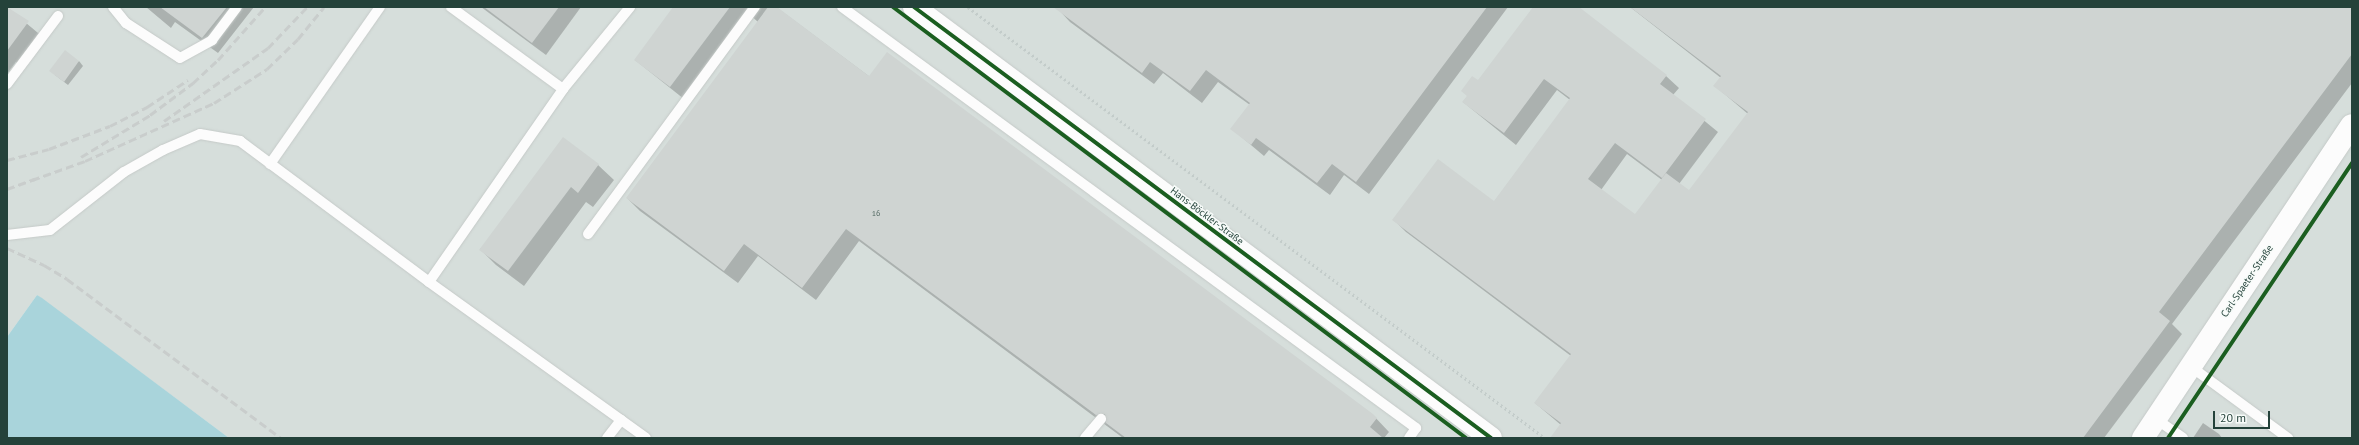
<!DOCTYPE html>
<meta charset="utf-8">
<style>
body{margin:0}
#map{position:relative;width:2359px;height:445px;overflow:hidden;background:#e8edeb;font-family:"PT Sans",sans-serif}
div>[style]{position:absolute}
.built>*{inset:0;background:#d6dedb}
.water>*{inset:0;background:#a9d4db}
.shadow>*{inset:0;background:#0003}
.building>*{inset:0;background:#cfd4d2}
.path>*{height:2.5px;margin-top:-1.25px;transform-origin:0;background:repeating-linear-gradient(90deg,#c3ccca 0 2px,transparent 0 5px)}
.roads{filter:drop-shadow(0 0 1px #c5cac8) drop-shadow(0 0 1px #c5cac8)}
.service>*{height:10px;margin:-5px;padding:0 5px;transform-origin:5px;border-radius:5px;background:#fcfcfc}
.secondary>*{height:22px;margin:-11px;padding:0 11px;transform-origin:11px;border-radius:11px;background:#fcfcfc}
.rail>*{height:3px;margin-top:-1.5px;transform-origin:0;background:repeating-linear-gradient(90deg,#c9cdcc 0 8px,transparent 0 12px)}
.cycleway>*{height:4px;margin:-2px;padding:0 2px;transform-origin:2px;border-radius:2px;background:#1b5e20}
span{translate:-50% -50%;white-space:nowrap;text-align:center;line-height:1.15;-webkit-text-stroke:3px #f7fbf9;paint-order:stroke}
.number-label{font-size:8px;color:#506761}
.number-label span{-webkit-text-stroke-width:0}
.street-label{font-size:10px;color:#24423a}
.frame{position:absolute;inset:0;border:8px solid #24423a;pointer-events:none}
.scale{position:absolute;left:2213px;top:411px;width:57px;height:18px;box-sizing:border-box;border:2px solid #24423a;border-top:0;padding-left:5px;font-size:12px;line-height:14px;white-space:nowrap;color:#24423a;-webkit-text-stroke:3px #f7fbf9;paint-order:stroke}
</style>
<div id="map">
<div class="built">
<i style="clip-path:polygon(7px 7px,2352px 7px,2352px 438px,229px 438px,37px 295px,7px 337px)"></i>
</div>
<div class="water">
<i style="clip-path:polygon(37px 295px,42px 298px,229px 438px,7px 438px,7px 337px)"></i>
</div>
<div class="shadow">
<i style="clip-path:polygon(7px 7px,44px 38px,22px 67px,16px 62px,7px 74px)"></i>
<i style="clip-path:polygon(146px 7px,254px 7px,218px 53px,175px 22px,171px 28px)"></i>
<i style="clip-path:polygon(481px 7px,581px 7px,546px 55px)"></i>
<i style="clip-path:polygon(675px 7px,776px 7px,870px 77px,1372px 414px,1389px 432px,1384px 438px,1123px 438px,859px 241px,816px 300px,758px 256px,738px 283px,640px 211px,627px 198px,758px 22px,748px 13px,684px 99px,635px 60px)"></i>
<i style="clip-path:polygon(1059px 7px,1508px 7px,1369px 194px,1344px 175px,1330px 195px,1269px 150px,1264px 156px,1232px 129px,1250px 105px,1218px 82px,1202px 103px,1163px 73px,1154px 84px,1070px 22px,1058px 9px)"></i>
<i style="clip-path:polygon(evenodd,1534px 7px,1576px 7px,1666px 76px,1679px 88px,1673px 95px,1718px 132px,1679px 184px,1690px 192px,1748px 114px,1715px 86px,1721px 78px,1630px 7px,2352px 7px,2352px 83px,2172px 324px,2182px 334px,2104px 438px,1551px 438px,1561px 425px,1535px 403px,1571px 356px,1406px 232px,1394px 220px,1494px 202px,1570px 100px,1557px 90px,1516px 145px,1463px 102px,1534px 7px,1627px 154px,1662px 180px,1635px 216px,1601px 190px,1627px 154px)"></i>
<i style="clip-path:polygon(79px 61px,83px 66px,68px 85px,55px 75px)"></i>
<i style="clip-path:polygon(598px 165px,614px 180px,593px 207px,586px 202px,524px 286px,496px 265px,480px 249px)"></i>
<i style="clip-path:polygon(2203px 423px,2219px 434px,2222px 438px,2193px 438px)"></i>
</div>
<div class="building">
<i style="clip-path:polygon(7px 7px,29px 21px,7px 51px)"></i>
<i style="clip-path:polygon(160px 7px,227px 7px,202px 38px)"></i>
<i style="clip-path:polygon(484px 7px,559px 7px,532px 43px)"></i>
<i style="clip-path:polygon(673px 7px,730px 7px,670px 87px,634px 60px)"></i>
<i style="clip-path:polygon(768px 7px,777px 7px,869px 76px,887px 52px,1373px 414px,1377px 418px,1370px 427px,1383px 438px,1126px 438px,1106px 423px,1105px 414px,1096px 415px,846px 229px,802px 288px,744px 244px,724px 271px,626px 198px)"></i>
<i style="clip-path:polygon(1053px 7px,1487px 7px,1356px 182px,1332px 164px,1317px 183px,1256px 138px,1251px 145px,1230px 129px,1250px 103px,1206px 70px,1190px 91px,1150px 62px,1142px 73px)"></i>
<i style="clip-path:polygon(1533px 7px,1579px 7px,1667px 75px,1660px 84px,1706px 119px,1662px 178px,1615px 143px,1588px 179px,1635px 214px,1666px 173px,1689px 190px,1748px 112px,1713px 86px,1721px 76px,1630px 7px,2352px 7px,2352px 54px,2159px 312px,2170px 321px,2083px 438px,1550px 438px,1561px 423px,1534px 403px,1571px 354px,1392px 220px,1438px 159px,1494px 201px,1570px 98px,1544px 79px,1504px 133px,1462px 102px,1467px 96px,1461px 91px,1472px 76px,1478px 80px)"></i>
<i style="clip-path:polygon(65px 50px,79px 61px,64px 82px,49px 71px)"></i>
<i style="clip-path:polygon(563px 137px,599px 164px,578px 193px,571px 187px,508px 271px,479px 250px)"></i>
</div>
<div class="path">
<i style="left:968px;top:7px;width:720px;rotate:36.76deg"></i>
</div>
<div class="roads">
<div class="service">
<i style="left:113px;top:7px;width:21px;rotate:51deg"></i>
<i style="left:126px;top:23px;width:64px;rotate:32.9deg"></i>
<i style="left:180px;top:58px;width:37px;rotate:-29deg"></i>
<i style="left:212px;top:40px;width:41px;rotate:-52.9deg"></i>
<i style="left:842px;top:7px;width:712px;rotate:36.26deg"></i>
<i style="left:1416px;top:428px;width:12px;rotate:125deg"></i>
<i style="left:7px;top:84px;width:85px;rotate:-53.1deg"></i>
<i style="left:563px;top:89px;width:106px;rotate:-50.7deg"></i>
<i style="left:270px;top:164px;width:192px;rotate:-55deg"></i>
<i style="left:588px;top:234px;width:282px;rotate:-53.7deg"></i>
<i style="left:7px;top:235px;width:43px;rotate:-6.6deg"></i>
<i style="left:50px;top:230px;width:94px;rotate:-38.1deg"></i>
<i style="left:124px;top:172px;width:45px;rotate:-29.4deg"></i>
<i style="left:163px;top:150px;width:40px;rotate:-23.4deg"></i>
<i style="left:200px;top:134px;width:41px;rotate:9.9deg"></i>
<i style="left:240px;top:141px;width:236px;rotate:36.7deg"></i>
<i style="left:429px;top:282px;width:235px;rotate:-55.2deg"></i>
<i style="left:563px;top:89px;width:139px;rotate:-143.8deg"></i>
<i style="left:429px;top:282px;width:267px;rotate:35.7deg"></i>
<i style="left:2190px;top:366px;width:122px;rotate:36.3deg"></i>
<i style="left:2156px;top:419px;width:33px;rotate:35deg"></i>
<i style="left:607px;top:438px;width:23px;rotate:-52deg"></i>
<i style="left:1085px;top:438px;width:25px;rotate:-50deg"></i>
</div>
<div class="secondary">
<i style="left:914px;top:7px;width:720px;rotate:36.76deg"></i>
<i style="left:2143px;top:438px;width:376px;rotate:-56.3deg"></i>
</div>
</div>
<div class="rail">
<i style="left:164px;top:121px;width:127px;rotate:-35.1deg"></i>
<i style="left:268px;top:48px;width:57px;rotate:-46.4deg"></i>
<i style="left:81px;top:157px;width:81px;rotate:-31.3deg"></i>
<i style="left:150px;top:115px;width:54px;rotate:-36.7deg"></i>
<i style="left:193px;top:83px;width:34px;rotate:-43deg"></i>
<i style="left:218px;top:60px;width:71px;rotate:-48.4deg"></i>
<i style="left:7px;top:160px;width:43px;rotate:-14.7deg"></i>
<i style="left:49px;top:149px;width:65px;rotate:-20.7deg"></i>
<i style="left:110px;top:126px;width:42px;rotate:-27.2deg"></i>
<i style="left:147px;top:107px;width:49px;rotate:-33.4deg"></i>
<i style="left:32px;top:180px;width:56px;rotate:-19.7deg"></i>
<i style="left:85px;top:161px;width:141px;rotate:-24.2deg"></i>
<i style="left:214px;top:103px;width:63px;rotate:-32.7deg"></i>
<i style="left:267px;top:69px;width:43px;rotate:-44.1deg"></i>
<i style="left:298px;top:39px;width:41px;rotate:-50.9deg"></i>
<i style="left:7px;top:189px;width:30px;rotate:-20deg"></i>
<i style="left:7px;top:248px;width:41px;rotate:24.7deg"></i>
<i style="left:44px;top:265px;width:27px;rotate:31deg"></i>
<i style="left:67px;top:279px;width:267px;rotate:36.6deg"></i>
</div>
<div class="cycleway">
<i style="left:893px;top:7px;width:717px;rotate:36.95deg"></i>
<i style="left:914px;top:7px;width:720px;rotate:36.76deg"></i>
<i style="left:2168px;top:438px;width:331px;rotate:-56.2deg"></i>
</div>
<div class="number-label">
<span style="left:876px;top:214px">16</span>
</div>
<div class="street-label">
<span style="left:1207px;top:216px;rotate:37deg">Hans-Böckler-Straße</span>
<span style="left:2247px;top:281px;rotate:-56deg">Carl-Spaeter-Straße</span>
</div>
<div class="frame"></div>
<div class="scale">20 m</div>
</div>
